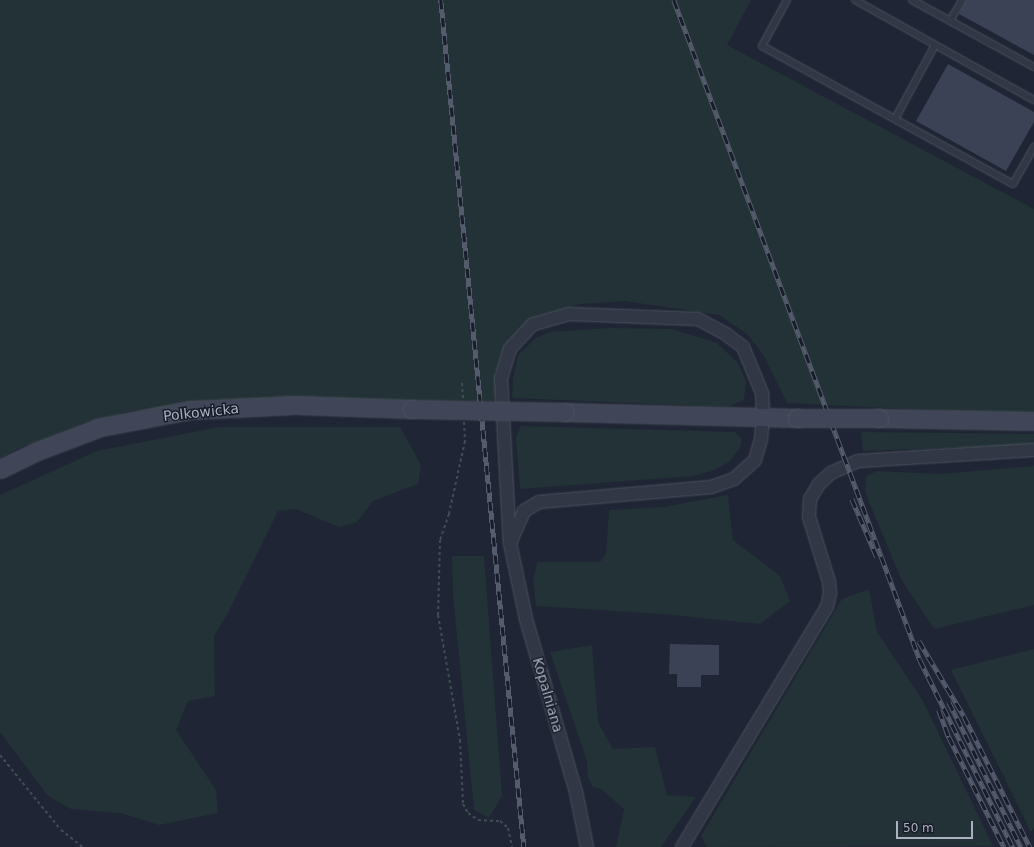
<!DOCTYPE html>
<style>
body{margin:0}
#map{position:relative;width:1034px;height:847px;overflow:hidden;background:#1f2534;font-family:"DejaVu Sans",sans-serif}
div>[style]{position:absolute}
.green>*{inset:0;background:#223236}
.building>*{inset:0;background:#3b4255}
.path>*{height:2px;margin-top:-1px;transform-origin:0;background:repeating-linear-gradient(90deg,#3e4d53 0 3px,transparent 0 6px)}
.roads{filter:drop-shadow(0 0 1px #4d5260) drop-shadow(0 0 1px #4d5260)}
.service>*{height:6px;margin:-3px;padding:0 3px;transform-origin:3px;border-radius:3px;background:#323745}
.minor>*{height:12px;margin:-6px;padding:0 6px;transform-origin:6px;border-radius:6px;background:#323745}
.secondary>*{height:17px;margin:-8.5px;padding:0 8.5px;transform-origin:8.5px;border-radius:8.5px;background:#404658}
.rail>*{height:4.5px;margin-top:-2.25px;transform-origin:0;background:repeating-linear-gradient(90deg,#181d29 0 9px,#545b6c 0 18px);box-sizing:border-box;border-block:1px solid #545b6c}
.bridges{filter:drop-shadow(0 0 1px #4d5260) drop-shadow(0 0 1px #4d5260)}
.secondary-bridge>*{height:17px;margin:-8.5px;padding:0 8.5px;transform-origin:8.5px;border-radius:8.5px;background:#404658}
span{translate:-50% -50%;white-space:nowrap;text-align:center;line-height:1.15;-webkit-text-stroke:3px #181d29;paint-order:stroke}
.street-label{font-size:14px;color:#acb1c2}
.scale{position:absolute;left:896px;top:821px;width:77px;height:18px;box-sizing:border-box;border:2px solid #acb1c2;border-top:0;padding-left:5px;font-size:12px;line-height:14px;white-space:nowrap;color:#acb1c2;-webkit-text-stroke:3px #181d29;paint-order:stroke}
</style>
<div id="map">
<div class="green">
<i style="clip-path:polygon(0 0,751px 0,727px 45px,1034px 209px,1034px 415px,787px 403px,764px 356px,747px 334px,719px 315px,624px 301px,581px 304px,536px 316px,505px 351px,495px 372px,495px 401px,306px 400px,131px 411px,84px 423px,17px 449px,0 459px)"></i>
<i style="clip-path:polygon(609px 328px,672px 329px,717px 343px,738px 363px,746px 382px,744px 400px,727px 407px,512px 398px,513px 378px,518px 355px,536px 338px,550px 332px)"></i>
<i style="clip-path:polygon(521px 426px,735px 432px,742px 439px,740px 448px,729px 462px,712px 471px,693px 476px,520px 489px,516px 438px)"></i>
<i style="clip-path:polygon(219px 427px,400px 427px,421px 465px,418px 484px,373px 501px,357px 522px,339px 527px,296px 509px,278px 511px,228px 613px,214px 636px,215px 696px,188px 701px,176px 730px,216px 790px,218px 813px,159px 825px,120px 813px,71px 809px,48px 796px,0 732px,0 495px,97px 451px)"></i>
<i style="clip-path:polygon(861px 432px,1034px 434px,1034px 445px,863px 451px)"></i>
<i style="clip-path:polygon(1034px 466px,1034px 605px,934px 629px,901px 579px,865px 492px,866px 477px,876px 471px,940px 474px)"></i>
<i style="clip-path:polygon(728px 495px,733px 540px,780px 576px,790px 601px,760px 624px,663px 614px,536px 606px,533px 581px,537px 562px,600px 562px,606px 554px,609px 510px,664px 507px)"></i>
<i style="clip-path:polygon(452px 556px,484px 556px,502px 796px,489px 818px,474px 810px,453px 595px)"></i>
<i style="clip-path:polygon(869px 589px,877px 632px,923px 701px,993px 846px,707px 847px,701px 836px,842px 599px)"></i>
<i style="clip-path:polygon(592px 645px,598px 722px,613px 749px,655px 747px,667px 795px,696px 797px,661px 847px,616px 847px,624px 809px,601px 789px,593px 787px,588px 777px,587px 761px,550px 652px)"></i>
<i style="clip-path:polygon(1034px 649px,1034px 828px,1031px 832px,951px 670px)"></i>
</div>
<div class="building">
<i style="clip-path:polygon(966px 0,1034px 0,1034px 55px,959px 14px)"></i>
<i style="clip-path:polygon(948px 64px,1034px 112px,1034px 122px,1006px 171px,916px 121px)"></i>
<i style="clip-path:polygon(670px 644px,719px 645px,719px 675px,701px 675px,701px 687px,677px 687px,677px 674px,669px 674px)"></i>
</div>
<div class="path">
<i style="left:462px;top:383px;width:15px;rotate:86deg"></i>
<i style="left:464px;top:422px;width:19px;rotate:87deg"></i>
<i style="left:465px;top:441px;width:75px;rotate:102.4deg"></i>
<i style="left:449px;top:514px;width:28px;rotate:109deg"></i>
<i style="left:440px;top:540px;width:75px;rotate:91.5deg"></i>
<i style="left:438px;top:615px;width:127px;rotate:80deg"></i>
<i style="left:460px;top:740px;width:64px;rotate:87.3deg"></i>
<i style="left:463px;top:804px;width:10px;rotate:61deg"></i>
<i style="left:468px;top:813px;width:12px;rotate:35deg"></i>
<i style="left:478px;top:820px;width:22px;rotate:3deg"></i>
<i style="left:500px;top:821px;width:11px;rotate:41deg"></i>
<i style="left:508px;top:828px;width:19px;rotate:78deg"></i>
<i style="left:0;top:755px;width:97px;rotate:50.9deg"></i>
<i style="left:61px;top:830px;width:28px;rotate:38deg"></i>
</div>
<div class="roads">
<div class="service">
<i style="left:787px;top:0;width:52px;rotate:118.5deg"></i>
<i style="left:762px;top:46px;width:286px;rotate:28.8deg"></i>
<i style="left:1013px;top:184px;width:43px;rotate:-60.4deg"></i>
<i style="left:855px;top:0;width:205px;rotate:29.2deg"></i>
<i style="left:912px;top:0;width:139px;rotate:28.8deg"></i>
<i style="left:950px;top:21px;width:24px;rotate:-60deg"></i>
<i style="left:895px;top:119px;width:84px;rotate:-61.6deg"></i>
</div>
<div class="minor">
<i style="left:510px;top:543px;width:35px;rotate:-66deg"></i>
<i style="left:524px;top:511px;width:17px;rotate:-31deg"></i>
<i style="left:539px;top:502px;width:173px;rotate:-5deg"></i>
<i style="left:711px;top:487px;width:24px;rotate:-19deg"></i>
<i style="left:734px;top:479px;width:28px;rotate:-42deg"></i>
<i style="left:755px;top:460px;width:22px;rotate:-74deg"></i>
<i style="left:761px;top:439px;width:23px;rotate:-85deg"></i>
<i style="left:763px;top:416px;width:23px;rotate:-92deg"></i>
<i style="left:762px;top:393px;width:50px;rotate:-112.4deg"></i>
<i style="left:743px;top:347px;width:21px;rotate:-143deg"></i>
<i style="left:726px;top:334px;width:32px;rotate:-152deg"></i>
<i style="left:698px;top:319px;width:129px;rotate:-177.8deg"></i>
<i style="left:569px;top:314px;width:37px;rotate:164deg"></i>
<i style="left:533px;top:324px;width:34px;rotate:133deg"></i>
<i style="left:510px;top:349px;width:31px;rotate:107deg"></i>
<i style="left:501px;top:379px;width:164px;rotate:86.9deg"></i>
<i style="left:510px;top:543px;width:78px;rotate:78.1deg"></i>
<i style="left:526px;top:619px;width:180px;rotate:73.9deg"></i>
<i style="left:576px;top:792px;width:56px;rotate:78.7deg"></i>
<i style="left:682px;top:847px;width:280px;rotate:-58.9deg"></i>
<i style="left:827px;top:607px;width:14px;rotate:-78deg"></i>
<i style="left:830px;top:593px;width:11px;rotate:-95deg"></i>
<i style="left:829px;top:582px;width:68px;rotate:-107.1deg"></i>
<i style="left:809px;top:517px;width:18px;rotate:-87deg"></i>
<i style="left:810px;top:499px;width:17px;rotate:-59deg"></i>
<i style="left:819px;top:484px;width:16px;rotate:-43deg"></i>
<i style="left:831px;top:473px;width:30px;rotate:-24deg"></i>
<i style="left:858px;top:461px;width:176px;rotate:-3.6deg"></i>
</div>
<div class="secondary">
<i style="left:565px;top:412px;width:232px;rotate:1.5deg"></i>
<i style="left:879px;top:418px;width:155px;rotate:1.1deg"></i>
<i style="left:0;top:469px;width:41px;rotate:-25.9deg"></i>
<i style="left:37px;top:451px;width:68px;rotate:-20.6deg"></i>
<i style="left:101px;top:427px;width:91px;rotate:-10.8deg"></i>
<i style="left:190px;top:410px;width:105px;rotate:-2.7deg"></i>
<i style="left:295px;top:405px;width:117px;rotate:2deg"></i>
</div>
</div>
<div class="rail">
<i style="left:441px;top:0;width:851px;rotate:84.4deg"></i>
<i style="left:674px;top:0;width:704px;rotate:69.56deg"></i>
<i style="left:920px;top:660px;width:209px;rotate:63.6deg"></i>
<i style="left:852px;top:499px;width:63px;rotate:66.7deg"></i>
<i style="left:919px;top:641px;width:87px;rotate:59deg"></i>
<i style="left:964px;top:716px;width:147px;rotate:63.3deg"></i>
<i style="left:949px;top:702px;width:162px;rotate:63.6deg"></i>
<i style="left:939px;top:710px;width:29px;rotate:70deg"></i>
<i style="left:949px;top:737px;width:123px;rotate:63.4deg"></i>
</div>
<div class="bridges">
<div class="secondary-bridge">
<i style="left:412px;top:409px;width:153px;rotate:1.1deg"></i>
<i style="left:797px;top:418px;width:82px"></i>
</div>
</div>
<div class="street-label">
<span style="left:201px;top:412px;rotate:-6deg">Polkowicka</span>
<span style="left:548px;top:695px;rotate:74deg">Kopalniana</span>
</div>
<div class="scale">50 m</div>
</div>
